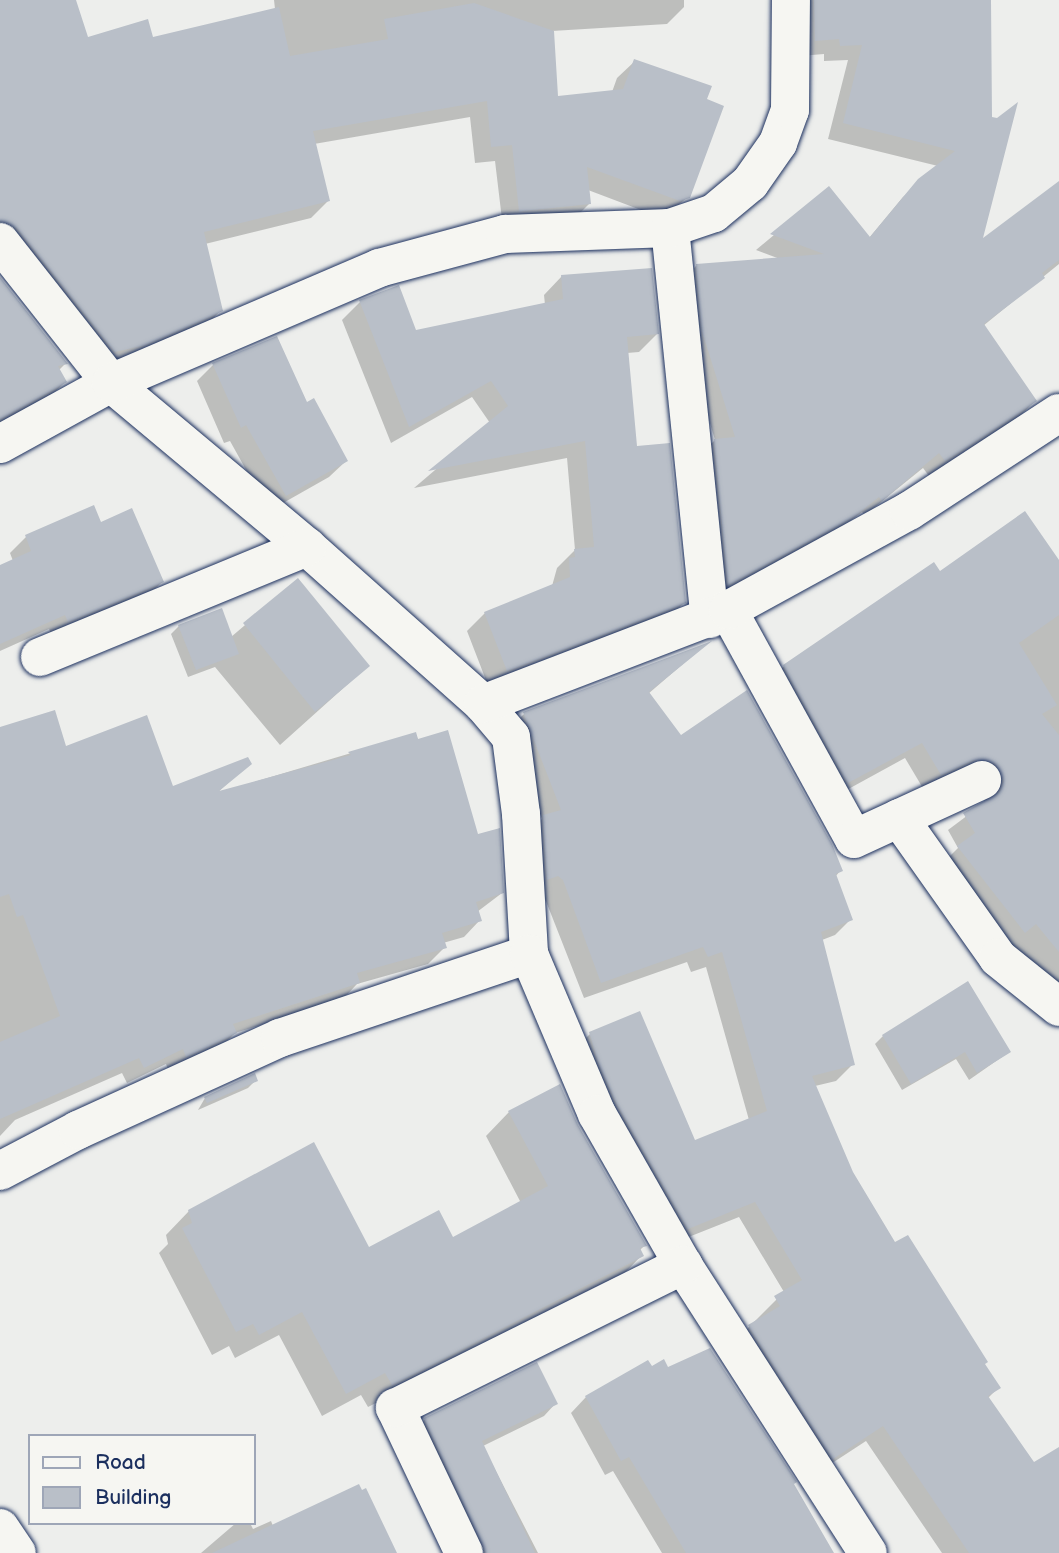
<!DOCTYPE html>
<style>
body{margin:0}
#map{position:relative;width:1059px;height:1553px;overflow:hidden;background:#edeeec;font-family:"Balsamiq Sans",sans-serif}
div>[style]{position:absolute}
.shadow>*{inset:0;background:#0003}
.building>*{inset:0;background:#b9bfc8}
.roads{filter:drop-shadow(0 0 2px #1b2f5e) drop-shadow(0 0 2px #1b2f5e)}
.minor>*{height:38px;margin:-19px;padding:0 19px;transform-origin:19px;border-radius:19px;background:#f6f6f2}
span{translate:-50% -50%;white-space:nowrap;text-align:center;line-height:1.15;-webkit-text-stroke:7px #f6f6f2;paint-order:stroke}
.legend{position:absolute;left:28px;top:1434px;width:228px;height:91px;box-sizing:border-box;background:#f6f6f2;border:2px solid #9ea6b7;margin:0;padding:9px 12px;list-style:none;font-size:21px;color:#1b2f5e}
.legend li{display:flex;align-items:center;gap:14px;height:35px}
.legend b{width:35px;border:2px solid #9ea6b7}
</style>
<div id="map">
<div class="shadow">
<i style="clip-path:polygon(0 0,74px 0,87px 39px,152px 39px,275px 9px,274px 0,684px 0,684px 7px,667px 24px,552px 31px,556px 98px,612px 92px,617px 78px,635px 61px,705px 100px,688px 197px,662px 218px,588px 190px,589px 204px,572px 221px,503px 228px,495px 161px,475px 163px,470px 117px,314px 144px,328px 201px,311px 218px,205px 244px,221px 310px,204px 328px,97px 368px,0 245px)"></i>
<i style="clip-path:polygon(799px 0,989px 0,980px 242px,1059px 183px,1059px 264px,983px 326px,1035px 401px,1019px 417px,929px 476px,923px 468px,865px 515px,862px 512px,837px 531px,713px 599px,698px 457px,715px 440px,687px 347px,681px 282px,696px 266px,780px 259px,756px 250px,829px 189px,869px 238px,903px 197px,938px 166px,828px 139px,848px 60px,824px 61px,824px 54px,800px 56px)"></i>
<i style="clip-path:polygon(562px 276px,657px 334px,639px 352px,627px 353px,635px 448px,685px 602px,666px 620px,489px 688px,467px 631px,485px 613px,552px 586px,557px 568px,575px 550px,567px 458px,414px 488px,490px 423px,472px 397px,391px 443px,342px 320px,360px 302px,415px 332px,545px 305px,544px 295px)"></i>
<i style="clip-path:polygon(0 279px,66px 363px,59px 370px,65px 382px,49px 398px,0 425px)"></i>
<i style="clip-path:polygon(213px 365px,306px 405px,346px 461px,329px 477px,269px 511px,230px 441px,224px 443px,197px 381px)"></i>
<i style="clip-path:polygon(93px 508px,100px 524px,162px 582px,146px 598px,52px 636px,49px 629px,0 651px,0 567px,13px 561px,10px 553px,26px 537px)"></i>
<i style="clip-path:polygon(1059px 563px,1059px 1006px,942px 864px,958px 848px,948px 830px,984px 803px,986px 787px,924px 790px,905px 758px,832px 798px,768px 682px,784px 666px,940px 573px)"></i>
<i style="clip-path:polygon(298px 580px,368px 666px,280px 745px,215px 667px,188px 677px,171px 634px,179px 626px,231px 637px)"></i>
<i style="clip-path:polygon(705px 645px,648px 694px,680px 737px,841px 870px,835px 877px,851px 919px,835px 935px,822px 940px,853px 1064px,836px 1081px,815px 1086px,852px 1173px,894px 1245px,998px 1388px,988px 1398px,1033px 1464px,1059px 1449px,1059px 1553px,942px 1553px,866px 1441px,817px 1473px,733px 1343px,784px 1292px,739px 1217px,671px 1244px,574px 1050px,590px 1034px,694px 1142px,749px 1120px,706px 967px,691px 972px,687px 962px,584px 998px,542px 891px,528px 833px,542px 819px,508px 730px,524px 714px)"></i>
<i style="clip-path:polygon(0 730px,65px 748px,172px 788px,250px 763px,217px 793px,415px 734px,476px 836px,502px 893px,477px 912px,480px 920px,464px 937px,443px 943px,445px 947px,428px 964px,357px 984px,342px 1000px,235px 1033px,218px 1050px,169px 1072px,166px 1064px,127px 1083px,122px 1073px,15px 1120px,0 1136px)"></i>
<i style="clip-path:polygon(883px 1036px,1009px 1052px,969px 1080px,956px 1059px,902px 1090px,875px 1044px)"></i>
<i style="clip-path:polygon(256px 1080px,248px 1088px,198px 1110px,205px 1098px)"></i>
<i style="clip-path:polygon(509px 1112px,576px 1126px,645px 1245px,640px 1250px,642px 1255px,619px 1279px,368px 1407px,361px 1395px,322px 1416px,279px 1335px,235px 1358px,229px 1346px,212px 1355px,159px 1253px,168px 1244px,166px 1235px,189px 1211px,369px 1249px,452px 1239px,521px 1203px,486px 1136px)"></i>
<i style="clip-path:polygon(651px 1368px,668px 1369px,792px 1485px,832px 1553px,662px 1553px,613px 1471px,605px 1475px,571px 1413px,586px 1397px)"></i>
<i style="clip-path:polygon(556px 1403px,544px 1416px,483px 1446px,538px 1553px,468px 1553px,413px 1432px,425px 1419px)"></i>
<i style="clip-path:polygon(271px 1521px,273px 1526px,383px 1553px,201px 1553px,236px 1523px,250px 1523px,253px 1529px)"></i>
</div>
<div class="building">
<i style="clip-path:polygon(0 0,76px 0,88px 37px,148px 19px,153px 37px,279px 7px,290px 56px,388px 39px,384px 19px,474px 3px,554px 31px,558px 96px,623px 89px,634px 59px,712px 86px,707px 99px,724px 106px,690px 198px,680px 201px,587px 167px,591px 204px,523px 211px,519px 212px,512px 145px,491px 147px,487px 101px,313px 131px,330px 201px,204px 232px,223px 311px,145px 345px,115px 352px,17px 228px,0 221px)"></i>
<i style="clip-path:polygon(814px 0,991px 0,992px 117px,997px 118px,1018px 102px,983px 238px,1059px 181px,1059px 260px,1042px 273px,1045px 278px,984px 324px,1037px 401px,945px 461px,939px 453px,882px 501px,879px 497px,855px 516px,728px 585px,714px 439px,735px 437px,702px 331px,696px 264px,824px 254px,770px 234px,829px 186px,870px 237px,918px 179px,955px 151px,843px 123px,862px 45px,840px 46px,839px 39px,815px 41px)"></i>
<i style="clip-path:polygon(652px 268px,659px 334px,627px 337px,637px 446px,670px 443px,686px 603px,507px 671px,484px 612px,570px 577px,569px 558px,575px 557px,574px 549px,594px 547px,585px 441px,428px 471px,508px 406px,491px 381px,409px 427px,359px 300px,399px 285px,416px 330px,563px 299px,561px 275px)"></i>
<i style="clip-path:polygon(0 277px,68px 364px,58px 366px,67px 382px,0 419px)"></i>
<i style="clip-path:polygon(277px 336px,307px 402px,314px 398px,348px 461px,286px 496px,246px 425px,241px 428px,212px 363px)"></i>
<i style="clip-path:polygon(94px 505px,101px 522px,132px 508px,164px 582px,68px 622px,65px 615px,0 644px,0 565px,31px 551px,25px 535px)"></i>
<i style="clip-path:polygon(1025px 511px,1059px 560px,1059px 615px,1019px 643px,1057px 705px,1042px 714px,1059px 735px,1059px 952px,1036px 924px,1025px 933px,957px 846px,975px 833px,963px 813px,1000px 792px,1004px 781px,995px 763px,973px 760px,941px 775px,922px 743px,848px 783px,783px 665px,934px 562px,940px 571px)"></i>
<i style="clip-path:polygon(298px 578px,370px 666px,315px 712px,243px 623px)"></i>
<i style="clip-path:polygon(222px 608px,239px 654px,196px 670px,178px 625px)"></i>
<i style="clip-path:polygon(712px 641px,649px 692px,681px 735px,747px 690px,832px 844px,843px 871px,836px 874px,853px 920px,821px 932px,855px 1065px,812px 1076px,853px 1172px,895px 1242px,908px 1235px,988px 1362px,985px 1364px,1001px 1388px,988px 1396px,1034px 1462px,1059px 1447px,1059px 1553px,969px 1553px,883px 1426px,833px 1459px,748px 1325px,780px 1306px,774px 1296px,802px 1280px,755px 1202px,688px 1229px,617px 1104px,599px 1064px,589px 1032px,640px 1011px,695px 1140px,767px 1111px,722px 952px,708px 957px,703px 947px,601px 983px,563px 880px,558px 876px,547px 880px,543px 815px,561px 810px,523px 712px)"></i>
<i style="clip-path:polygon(55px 710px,66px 746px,147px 715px,173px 786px,248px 757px,252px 764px,219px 791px,351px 755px,348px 752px,416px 732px,418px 739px,448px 730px,478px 834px,500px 828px,504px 893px,476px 902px,482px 921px,442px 933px,447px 948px,357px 973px,360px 983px,233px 1024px,237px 1033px,186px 1057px,183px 1049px,144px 1068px,139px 1058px,0 1119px,0 1042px,60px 1016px,23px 915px,17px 917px,9px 894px,0 897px,0 727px)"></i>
<i style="clip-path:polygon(968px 981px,1011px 1052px,977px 1073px,965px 1052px,911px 1084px,882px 1035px)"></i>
<i style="clip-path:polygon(255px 1073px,258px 1081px,207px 1103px,204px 1097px)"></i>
<i style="clip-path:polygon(560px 1084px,578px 1125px,647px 1246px,640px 1248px,644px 1256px,392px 1385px,385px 1373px,346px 1394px,302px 1312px,259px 1335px,253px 1324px,236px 1332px,182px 1228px,192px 1223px,188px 1210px,314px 1142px,369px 1247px,439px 1210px,453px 1237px,548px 1186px,508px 1111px)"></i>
<i style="clip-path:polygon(710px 1348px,797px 1482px,794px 1484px,834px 1553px,686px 1553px,629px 1457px,621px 1461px,585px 1396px,648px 1360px,652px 1366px,664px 1359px,668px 1367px)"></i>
<i style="clip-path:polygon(537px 1362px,558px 1404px,482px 1441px,535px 1553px,486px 1553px,424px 1418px)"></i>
<i style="clip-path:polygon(359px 1484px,362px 1490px,366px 1488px,397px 1553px,212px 1553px)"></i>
</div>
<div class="roads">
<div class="minor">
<i style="left:670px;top:228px;width:393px;rotate:84.2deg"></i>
<i style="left:0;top:242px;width:179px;rotate:51.8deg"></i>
<i style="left:111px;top:383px;width:256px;rotate:39.9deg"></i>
<i style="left:307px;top:547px;width:236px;rotate:41.7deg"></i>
<i style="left:483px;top:704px;width:43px;rotate:49.7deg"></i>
<i style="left:511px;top:737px;width:78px;rotate:82.6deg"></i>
<i style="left:521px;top:814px;width:140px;rotate:86.7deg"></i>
<i style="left:0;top:444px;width:127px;rotate:-28.8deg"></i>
<i style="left:111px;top:383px;width:292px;rotate:-23.2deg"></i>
<i style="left:379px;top:268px;width:131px;rotate:-15.1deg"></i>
<i style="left:505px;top:234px;width:165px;rotate:-2.1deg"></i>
<i style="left:670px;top:228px;width:46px;rotate:-18.8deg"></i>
<i style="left:714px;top:213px;width:47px;rotate:-39.8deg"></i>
<i style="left:750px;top:183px;width:49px;rotate:-55deg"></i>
<i style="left:778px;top:143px;width:35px;rotate:-70deg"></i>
<i style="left:790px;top:110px;width:110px;rotate:-89.5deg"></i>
<i style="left:728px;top:610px;width:261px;rotate:61.2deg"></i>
<i style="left:854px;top:839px;width:141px;rotate:-24.7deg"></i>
<i style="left:40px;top:657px;width:289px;rotate:-22.4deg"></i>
<i style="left:483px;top:704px;width:262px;rotate:-21deg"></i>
<i style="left:728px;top:610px;width:206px;rotate:-28.7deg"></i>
<i style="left:909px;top:511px;width:179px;rotate:-33.2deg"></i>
<i style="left:899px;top:818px;width:171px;rotate:54.7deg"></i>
<i style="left:998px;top:958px;width:78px;rotate:38.8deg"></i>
<i style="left:0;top:1171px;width:88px;rotate:-27.7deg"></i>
<i style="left:78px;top:1130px;width:222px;rotate:-24.5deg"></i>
<i style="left:280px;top:1038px;width:263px;rotate:-18.6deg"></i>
<i style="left:529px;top:954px;width:174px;rotate:67deg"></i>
<i style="left:597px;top:1114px;width:174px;rotate:60.3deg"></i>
<i style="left:683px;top:1265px;width:342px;rotate:57.3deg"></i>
<i style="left:0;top:1528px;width:30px;rotate:56deg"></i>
<i style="left:464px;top:1553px;width:161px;rotate:-115.4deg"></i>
<i style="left:395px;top:1408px;width:322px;rotate:-26.4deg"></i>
</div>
</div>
<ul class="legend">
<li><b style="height:9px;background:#f6f6f2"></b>Road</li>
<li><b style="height:19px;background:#b9bfc8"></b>Building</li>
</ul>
</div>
